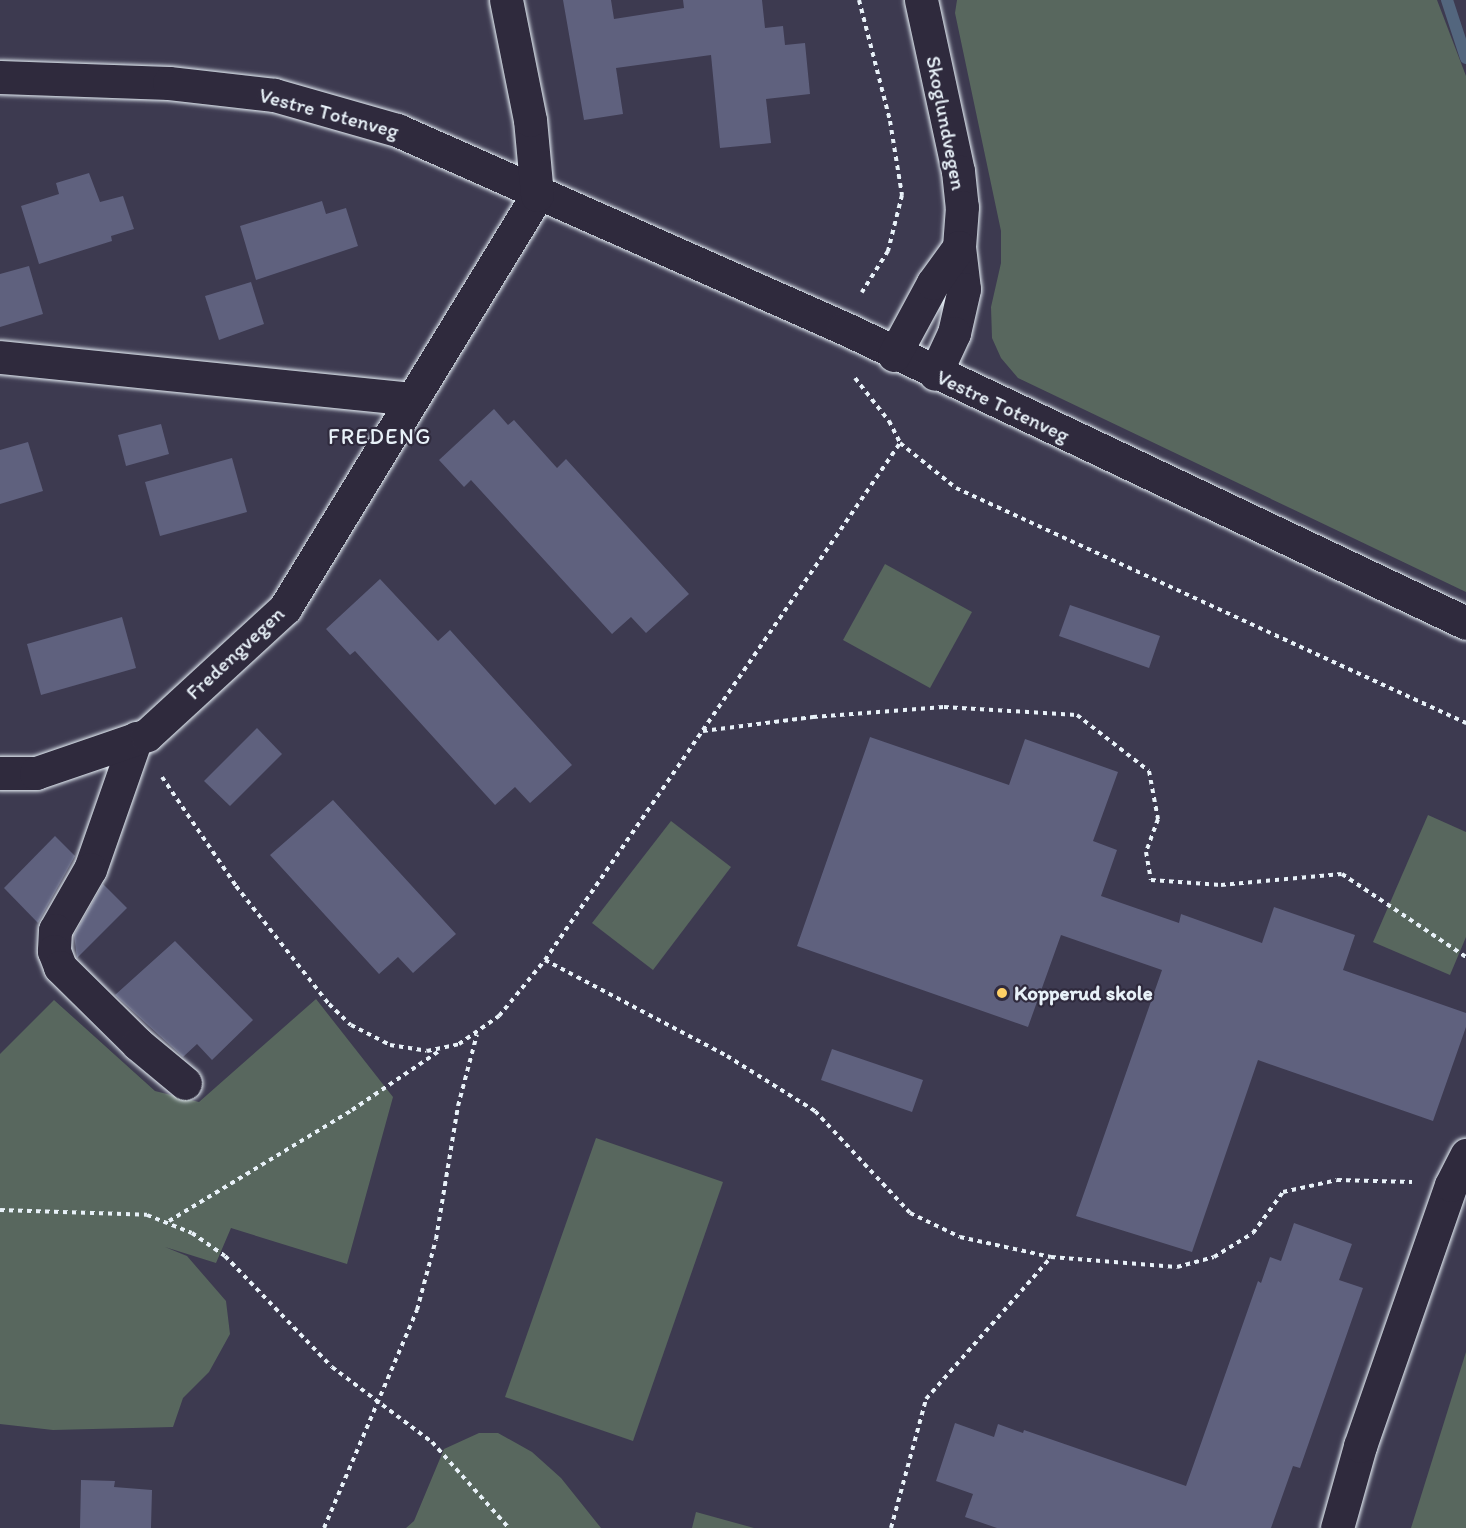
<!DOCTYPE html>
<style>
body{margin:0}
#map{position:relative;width:1466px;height:1528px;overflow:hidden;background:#3d3a50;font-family:Itim,sans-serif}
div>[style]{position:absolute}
.green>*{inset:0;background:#58675e}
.stream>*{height:12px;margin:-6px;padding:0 6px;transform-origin:6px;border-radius:6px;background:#53667e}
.building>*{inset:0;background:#5f617e}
.path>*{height:4px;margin-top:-2px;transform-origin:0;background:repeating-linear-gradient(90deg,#e8f1f8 0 4.5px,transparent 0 9px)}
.roads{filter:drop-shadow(0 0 2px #e8f1f8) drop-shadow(0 0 2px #e8f1f8)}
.minor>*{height:33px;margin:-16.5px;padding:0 16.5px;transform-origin:16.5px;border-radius:16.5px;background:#2f2a3d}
.dots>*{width:16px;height:16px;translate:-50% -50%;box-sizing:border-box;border:3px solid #2f2a3d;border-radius:50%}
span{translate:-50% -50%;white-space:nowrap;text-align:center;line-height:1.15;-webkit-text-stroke:4.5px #2f2a3d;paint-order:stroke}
.street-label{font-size:21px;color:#e8f1f8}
.poi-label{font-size:21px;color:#e8f1f8;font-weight:700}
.left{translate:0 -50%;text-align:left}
.neighbourhood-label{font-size:22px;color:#e8f1f8;letter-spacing:1.5px}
</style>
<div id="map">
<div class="green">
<i style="clip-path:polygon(957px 0,1437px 0,1466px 76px,1466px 592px,1018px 378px,1001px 358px,992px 338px,991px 307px,1001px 263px,1001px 231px,955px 13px)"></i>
<i style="clip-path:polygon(885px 564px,972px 612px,930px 688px,843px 640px)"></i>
<i style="clip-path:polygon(1428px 815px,1466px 832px,1466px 937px,1450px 975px,1373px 942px)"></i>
<i style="clip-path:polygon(671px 821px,731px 867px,653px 970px,592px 923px)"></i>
<i style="clip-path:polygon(316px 999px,393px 1097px,347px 1264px,231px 1228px,216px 1263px,165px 1247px,187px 1256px,226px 1301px,230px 1334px,209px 1372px,183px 1398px,173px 1427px,53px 1430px,0 1424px,0 1054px,54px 1000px,155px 1091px,199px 1102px)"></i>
<i style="clip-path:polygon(596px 1138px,723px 1182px,633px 1441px,505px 1397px)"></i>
<i style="clip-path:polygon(1466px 1352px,1466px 1528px,1411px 1528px)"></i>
<i style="clip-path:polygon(479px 1433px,498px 1433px,532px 1452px,561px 1478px,601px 1528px,406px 1528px,414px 1521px,444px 1449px)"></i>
<i style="clip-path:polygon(696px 1512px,754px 1528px,692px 1528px)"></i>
</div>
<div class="stream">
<i style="left:1447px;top:0;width:61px;rotate:71.9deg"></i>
</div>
<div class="building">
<i style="clip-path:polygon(563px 0,611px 0,614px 19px,684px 8px,683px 0,762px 0,765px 28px,783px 26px,785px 45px,805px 43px,810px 94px,766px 99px,771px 143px,720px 148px,711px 55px,616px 68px,623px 114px,584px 120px)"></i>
<i style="clip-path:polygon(89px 173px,100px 202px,123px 196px,134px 229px,111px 236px,112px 241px,39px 264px,21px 206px,59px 194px,56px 183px)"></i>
<i style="clip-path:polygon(322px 201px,326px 214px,346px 208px,358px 246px,256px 280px,240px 226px)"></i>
<i style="clip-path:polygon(29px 266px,43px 314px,0 327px,0 274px)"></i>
<i style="clip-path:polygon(251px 282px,264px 324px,219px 340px,205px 296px)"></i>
<i style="clip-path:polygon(494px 409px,508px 425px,514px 420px,557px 468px,566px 459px,689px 594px,646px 633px,631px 617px,612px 634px,471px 480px,464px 487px,439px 460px)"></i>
<i style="clip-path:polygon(161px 424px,169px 454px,126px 466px,118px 435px)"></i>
<i style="clip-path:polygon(28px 442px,43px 491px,0 504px,0 450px)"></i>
<i style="clip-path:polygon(232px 458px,247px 512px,160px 536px,145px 482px)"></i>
<i style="clip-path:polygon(380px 579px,438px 641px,450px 630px,572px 765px,530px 803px,515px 787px,495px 805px,355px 651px,350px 655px,326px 629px)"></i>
<i style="clip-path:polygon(1070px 605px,1160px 636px,1149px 668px,1059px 636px)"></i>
<i style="clip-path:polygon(122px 617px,136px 668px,41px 695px,27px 644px)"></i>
<i style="clip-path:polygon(257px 728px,282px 754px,230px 806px,204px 781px)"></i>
<i style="clip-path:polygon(870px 737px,1009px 785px,1025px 739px,1118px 772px,1093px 841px,1117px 850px,1101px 896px,1179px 923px,1181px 914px,1262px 943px,1274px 907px,1355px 935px,1343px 970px,1466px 1013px,1466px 1027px,1433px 1121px,1258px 1060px,1192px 1252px,1076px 1216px,1162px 970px,1061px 935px,1028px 1027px,797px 946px)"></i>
<i style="clip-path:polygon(333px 800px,456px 934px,413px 973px,398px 957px,379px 974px,270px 855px)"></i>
<i style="clip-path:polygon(55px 836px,75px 856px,38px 923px,4px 888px)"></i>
<i style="clip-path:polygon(103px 884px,127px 908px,77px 958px,74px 935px)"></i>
<i style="clip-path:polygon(175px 941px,253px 1020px,212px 1060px,197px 1044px,183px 1057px,115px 995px)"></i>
<i style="clip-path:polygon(832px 1049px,923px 1080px,912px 1112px,821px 1080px)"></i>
<i style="clip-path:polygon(1294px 1223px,1352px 1244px,1339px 1280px,1363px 1288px,1300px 1468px,1293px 1466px,1271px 1528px,997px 1528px,965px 1517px,973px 1494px,936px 1481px,955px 1423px,994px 1437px,998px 1424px,1023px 1433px,1024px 1430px,1186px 1486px,1258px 1281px,1261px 1283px,1270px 1257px,1281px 1261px)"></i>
<i style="clip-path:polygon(81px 1480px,115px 1481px,114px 1487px,152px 1490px,151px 1528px,80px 1528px)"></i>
</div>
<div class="path">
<i style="left:859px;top:0;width:125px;rotate:75.6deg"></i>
<i style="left:890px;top:121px;width:75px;rotate:80.8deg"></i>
<i style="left:902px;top:195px;width:58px;rotate:104deg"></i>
<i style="left:888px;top:251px;width:49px;rotate:122.4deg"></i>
<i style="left:855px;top:378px;width:55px;rotate:51.7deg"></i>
<i style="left:889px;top:421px;width:25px;rotate:63deg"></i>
<i style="left:900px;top:443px;width:72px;rotate:38.8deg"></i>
<i style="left:956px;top:488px;width:562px;rotate:24.74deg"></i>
<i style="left:703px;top:731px;width:111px;rotate:-7.3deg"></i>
<i style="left:813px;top:717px;width:131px;rotate:-4.4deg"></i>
<i style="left:944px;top:707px;width:133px;rotate:3.4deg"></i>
<i style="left:1077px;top:715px;width:91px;rotate:37.9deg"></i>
<i style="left:1149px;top:771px;width:49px;rotate:79.4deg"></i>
<i style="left:1158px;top:819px;width:35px;rotate:110deg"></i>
<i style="left:1146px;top:852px;width:28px;rotate:80deg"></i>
<i style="left:1151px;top:880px;width:70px;rotate:4.1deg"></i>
<i style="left:1221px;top:885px;width:121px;rotate:-5.2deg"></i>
<i style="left:1342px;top:874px;width:149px;rotate:33.8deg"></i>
<i style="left:162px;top:777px;width:132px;rotate:55.8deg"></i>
<i style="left:236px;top:886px;width:150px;rotate:51.8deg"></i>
<i style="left:329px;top:1004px;width:30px;rotate:44deg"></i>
<i style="left:351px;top:1025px;width:44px;rotate:27.1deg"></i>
<i style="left:390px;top:1045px;width:37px;rotate:9deg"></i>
<i style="left:427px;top:1051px;width:33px;rotate:-12deg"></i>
<i style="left:459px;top:1044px;width:49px;rotate:-35deg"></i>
<i style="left:499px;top:1016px;width:72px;rotate:-50.6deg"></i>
<i style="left:545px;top:960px;width:627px;rotate:-55.52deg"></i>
<i style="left:545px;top:960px;width:206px;rotate:27.8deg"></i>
<i style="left:727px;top:1056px;width:104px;rotate:32deg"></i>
<i style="left:815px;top:1111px;width:139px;rotate:47deg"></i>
<i style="left:910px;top:1213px;width:55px;rotate:25.6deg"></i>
<i style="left:960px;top:1237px;width:93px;rotate:12.4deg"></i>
<i style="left:1051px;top:1257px;width:126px;rotate:4.5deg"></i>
<i style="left:1177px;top:1267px;width:38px;rotate:-15deg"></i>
<i style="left:1214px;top:1257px;width:46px;rotate:-31.6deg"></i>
<i style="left:1253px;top:1233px;width:51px;rotate:-53.8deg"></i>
<i style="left:1283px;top:1192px;width:55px;rotate:-12.5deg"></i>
<i style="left:1337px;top:1180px;width:75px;rotate:1.5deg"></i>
<i style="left:0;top:1210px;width:147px;rotate:1.9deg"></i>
<i style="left:147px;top:1215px;width:48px;rotate:21.8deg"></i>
<i style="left:192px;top:1233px;width:40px;rotate:34.9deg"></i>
<i style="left:225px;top:1256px;width:154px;rotate:46.1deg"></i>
<i style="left:332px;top:1367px;width:125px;rotate:36.9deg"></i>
<i style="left:432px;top:1442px;width:115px;rotate:48.2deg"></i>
<i style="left:169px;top:1221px;width:214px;rotate:-31.2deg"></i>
<i style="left:352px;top:1110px;width:105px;rotate:-34.1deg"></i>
<i style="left:324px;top:1528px;width:237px;rotate:-66.9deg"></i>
<i style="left:417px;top:1310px;width:73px;rotate:-75deg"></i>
<i style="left:436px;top:1239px;width:135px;rotate:-80.6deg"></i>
<i style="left:458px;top:1106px;width:74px;rotate:-75.2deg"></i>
<i style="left:891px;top:1528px;width:134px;rotate:-74.8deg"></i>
<i style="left:926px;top:1399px;width:189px;rotate:-48.6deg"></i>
</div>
<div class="roads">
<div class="minor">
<i style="left:921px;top:0;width:175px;rotate:77.8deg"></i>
<i style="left:958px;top:171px;width:36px;rotate:84deg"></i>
<i style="left:962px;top:207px;width:40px;rotate:94.3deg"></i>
<i style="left:959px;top:247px;width:42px;rotate:83.2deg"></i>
<i style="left:964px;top:289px;width:45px;rotate:102.8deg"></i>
<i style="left:954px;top:333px;width:45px;rotate:114.9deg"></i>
<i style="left:0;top:77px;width:169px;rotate:2deg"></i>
<i style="left:169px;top:83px;width:106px;rotate:6.5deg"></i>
<i style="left:274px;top:95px;width:128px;rotate:15.9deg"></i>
<i style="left:397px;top:130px;width:489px;rotate:23.9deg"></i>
<i style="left:844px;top:328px;width:688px;rotate:25.37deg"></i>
<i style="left:894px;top:355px;width:82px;rotate:-61.6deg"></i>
<i style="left:933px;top:283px;width:44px;rotate:-54.2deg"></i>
<i style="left:0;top:357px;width:412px;rotate:5.8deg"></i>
<i style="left:136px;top:738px;width:139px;rotate:109.3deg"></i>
<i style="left:90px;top:869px;width:70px;rotate:119.8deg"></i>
<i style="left:55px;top:930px;width:21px;rotate:93deg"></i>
<i style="left:54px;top:951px;width:17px;rotate:69deg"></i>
<i style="left:60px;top:967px;width:110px;rotate:44.6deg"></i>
<i style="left:138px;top:1044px;width:61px;rotate:39.7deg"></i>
<i style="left:0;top:773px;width:36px"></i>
<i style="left:36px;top:773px;width:117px;rotate:-18.9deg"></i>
<i style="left:147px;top:735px;width:188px;rotate:-42.6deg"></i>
<i style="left:285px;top:608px;width:484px;rotate:-58.6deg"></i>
<i style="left:537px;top:195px;width:75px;rotate:-95.3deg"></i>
<i style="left:530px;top:120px;width:122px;rotate:-101.3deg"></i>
<i style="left:1337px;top:1528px;width:85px;rotate:-74.3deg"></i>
<i style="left:1360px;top:1446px;width:276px;rotate:-70.8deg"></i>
<i style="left:1451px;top:1185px;width:34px;rotate:-63deg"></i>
</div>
</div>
<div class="dots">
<i style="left:1002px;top:993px;background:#ffd166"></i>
</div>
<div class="street-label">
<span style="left:329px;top:113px;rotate:15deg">Vestre Totenveg</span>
<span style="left:946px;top:123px;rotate:79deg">Skoglundvegen</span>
<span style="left:1003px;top:406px;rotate:25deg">Vestre Totenveg</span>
<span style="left:235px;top:653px;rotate:-43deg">Fredengvegen</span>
</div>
<div class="poi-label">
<span class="left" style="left:1014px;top:993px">Kopperud skole</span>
</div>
<div class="neighbourhood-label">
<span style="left:380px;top:437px">FREDENG</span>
</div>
</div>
